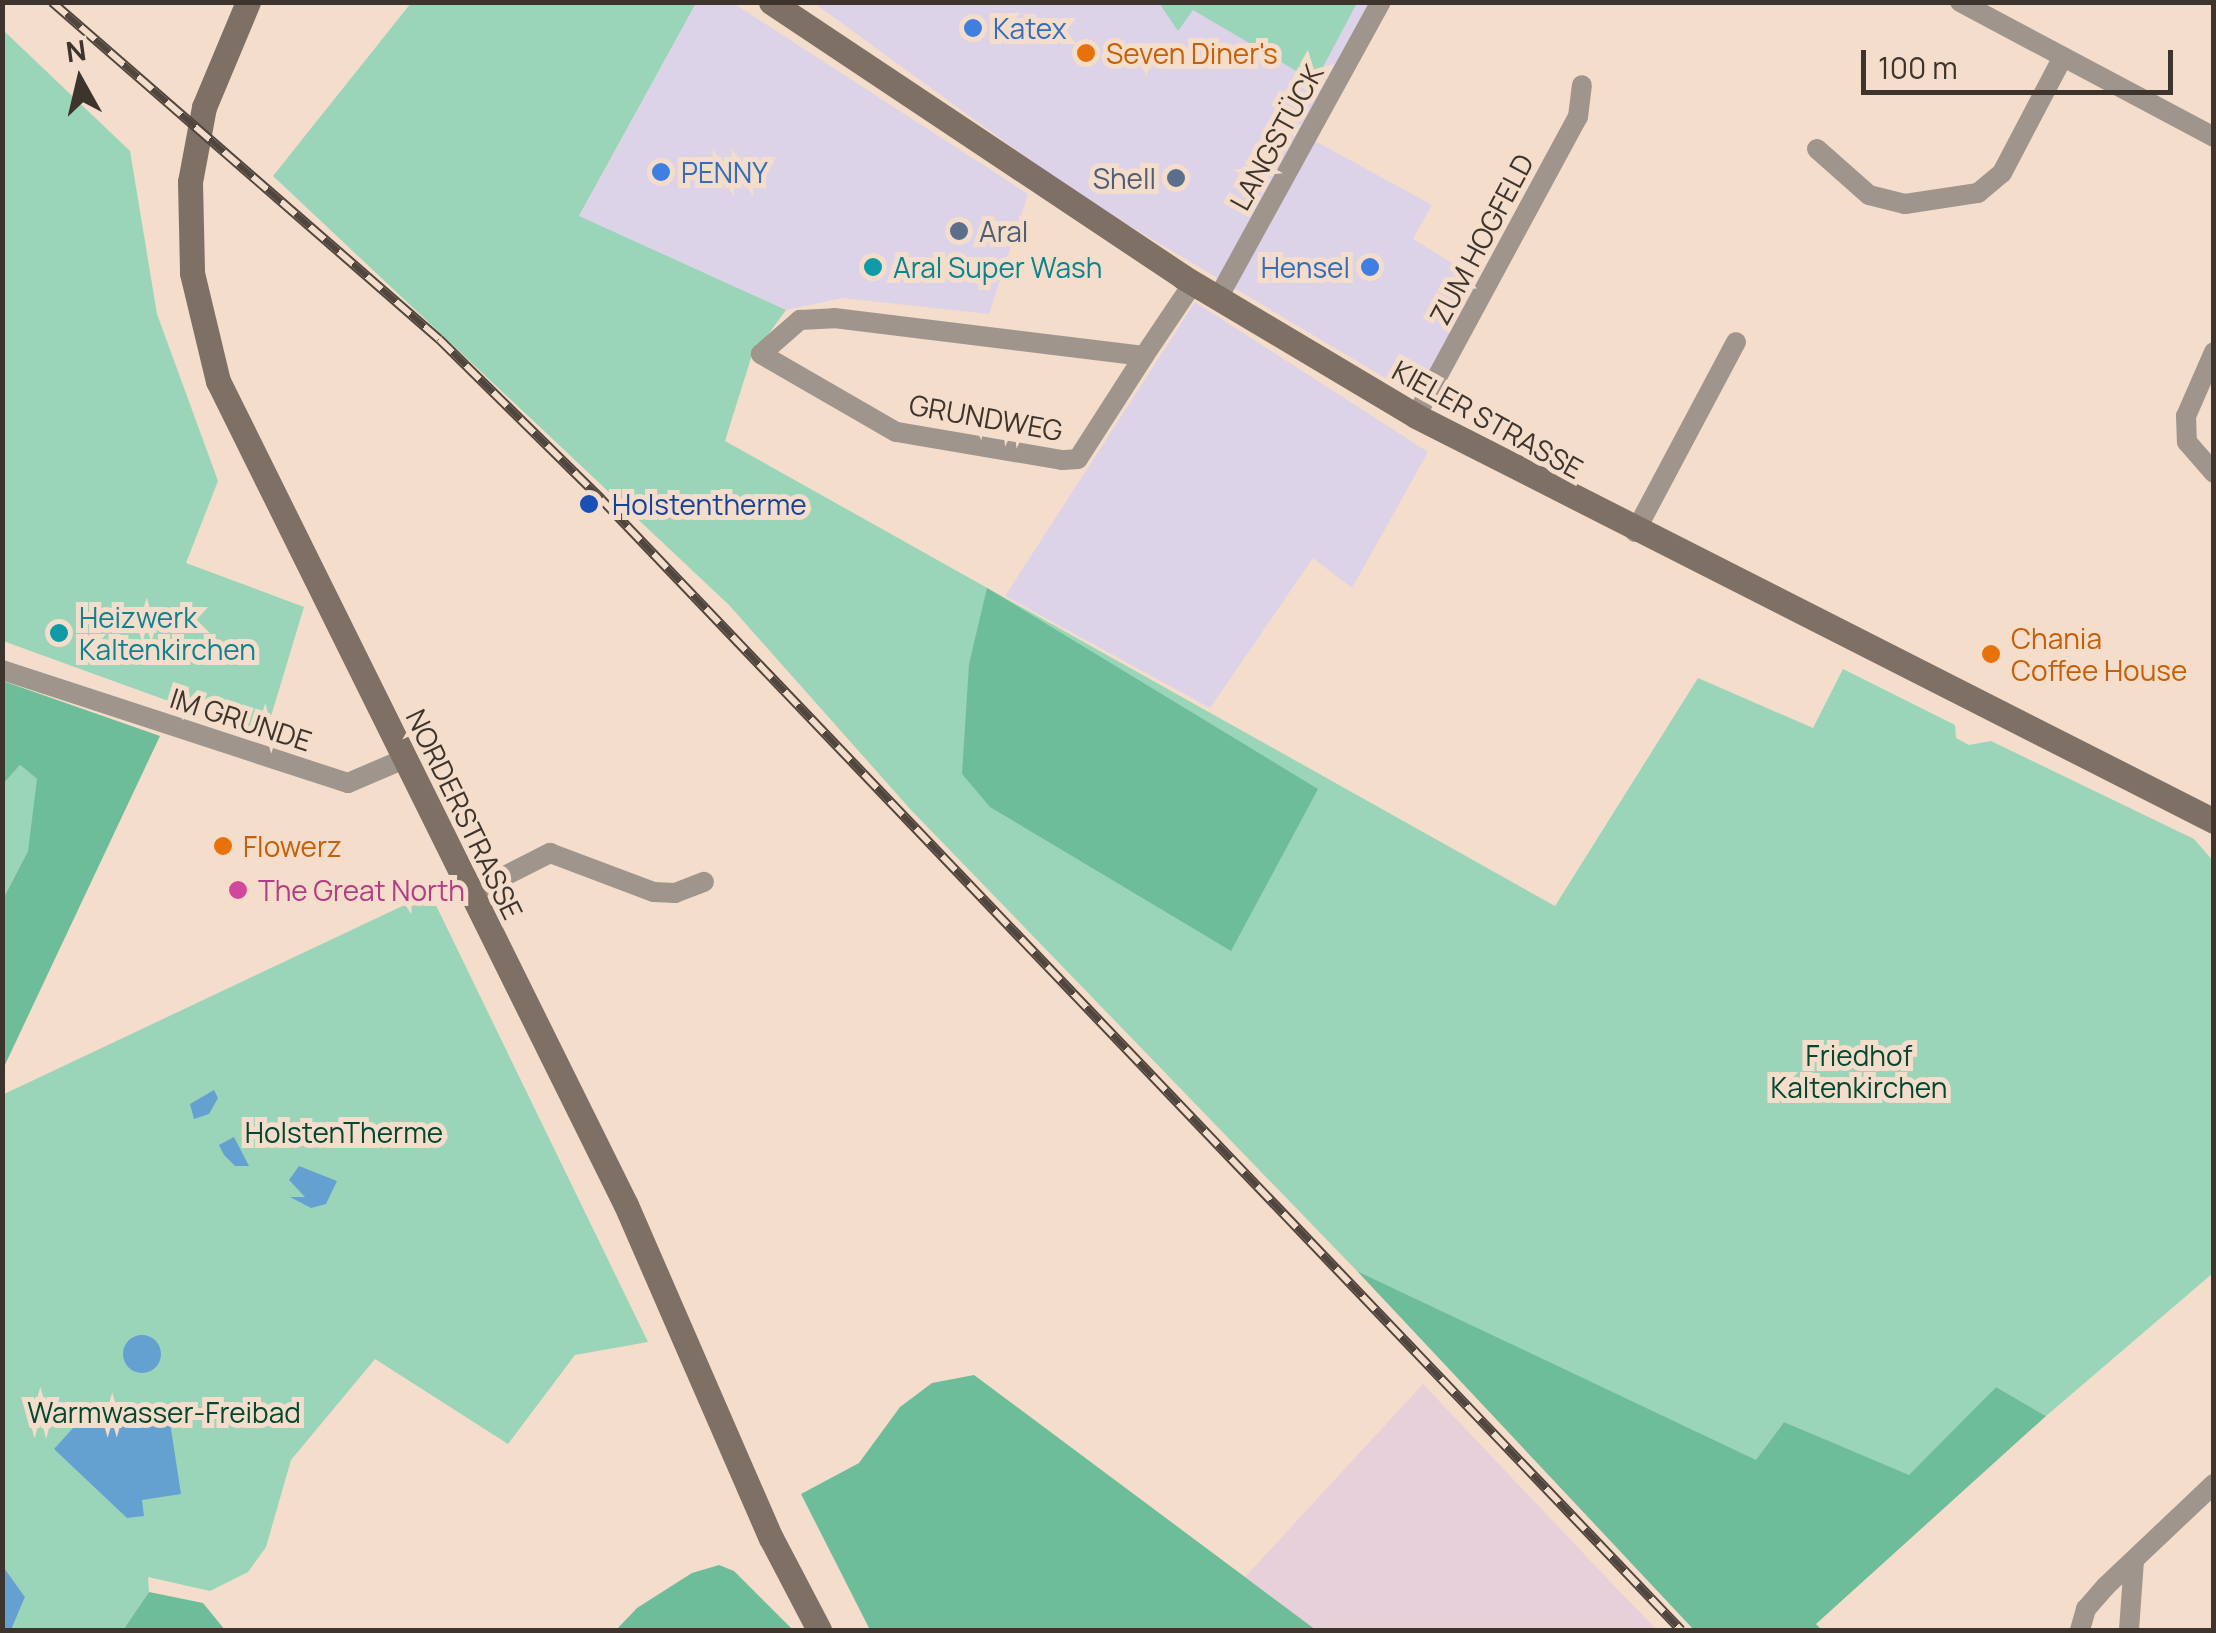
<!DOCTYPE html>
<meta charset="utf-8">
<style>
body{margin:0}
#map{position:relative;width:2216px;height:1633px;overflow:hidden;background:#f4ddca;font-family:Manrope,sans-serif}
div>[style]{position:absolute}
.commercial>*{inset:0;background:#dcd3e8}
.industrial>*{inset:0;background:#e8d0db}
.green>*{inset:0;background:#9ad5ba}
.forest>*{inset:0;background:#6ebd9a}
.water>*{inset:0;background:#64a1d0}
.round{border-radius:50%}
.street>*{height:20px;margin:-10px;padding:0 10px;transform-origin:10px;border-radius:10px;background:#9f958d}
.secondary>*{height:25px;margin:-12.5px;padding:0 12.5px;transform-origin:12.5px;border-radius:12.5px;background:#7f7066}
.rail>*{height:10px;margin-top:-5px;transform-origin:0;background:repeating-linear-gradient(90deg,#f4ddca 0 19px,#51463e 0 38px);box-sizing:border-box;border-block:2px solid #51463e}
.dots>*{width:28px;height:28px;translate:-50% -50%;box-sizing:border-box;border:5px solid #f4ddca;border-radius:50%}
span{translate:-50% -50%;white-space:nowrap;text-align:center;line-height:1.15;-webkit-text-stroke:10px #f4ddca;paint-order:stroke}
.shop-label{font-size:28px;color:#366cbe}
.left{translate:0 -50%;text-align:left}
.right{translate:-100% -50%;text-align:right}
.food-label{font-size:28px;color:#c56008}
.street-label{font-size:28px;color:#3d342d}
.service-label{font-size:28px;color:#4e5e75}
.culture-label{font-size:28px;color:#0d838f}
.transit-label{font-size:28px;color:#164399}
.hotel-label{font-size:28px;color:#b23c85}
.park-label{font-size:28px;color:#014731}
.frame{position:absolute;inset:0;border:5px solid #3d342d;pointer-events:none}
.north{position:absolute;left:30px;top:30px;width:100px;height:100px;-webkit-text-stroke:8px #f4ddca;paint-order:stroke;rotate:352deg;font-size:28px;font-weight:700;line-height:40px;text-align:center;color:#3d342d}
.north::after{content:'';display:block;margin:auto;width:35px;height:45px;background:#3d342d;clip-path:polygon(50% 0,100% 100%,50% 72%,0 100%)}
.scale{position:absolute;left:1861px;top:50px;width:312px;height:45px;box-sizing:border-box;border:5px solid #3d342d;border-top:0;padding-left:12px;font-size:30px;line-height:35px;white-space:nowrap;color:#3d342d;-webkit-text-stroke:8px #f4ddca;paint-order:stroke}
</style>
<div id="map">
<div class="commercial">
<i style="clip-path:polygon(1366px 2px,1375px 7px,1315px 141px,1432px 205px,1413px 239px,1478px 279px,1417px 397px,1078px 195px,814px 3px)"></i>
<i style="clip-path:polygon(696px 3px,733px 3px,1028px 194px,989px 314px,842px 298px,786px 310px,579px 217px)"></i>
<i style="clip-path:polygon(1195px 302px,1428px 452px,1352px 588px,1313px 558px,1210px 708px,1005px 596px)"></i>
</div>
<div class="industrial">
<i style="clip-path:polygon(1423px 1384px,1623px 1595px,1657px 1630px,1316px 1630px,1245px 1577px)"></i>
</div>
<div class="green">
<i style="clip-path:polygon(411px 3px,696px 3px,579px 216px,786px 310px,751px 358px,725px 441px,1555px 906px,1698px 678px,1813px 728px,1843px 669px,1955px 725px,1956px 738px,1969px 745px,1991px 741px,2194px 839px,2214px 862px,2213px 1273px,2046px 1416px,1996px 1387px,1909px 1476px,1784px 1422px,1756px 1461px,1357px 1271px,911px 810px,729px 605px,273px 176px)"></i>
<i style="clip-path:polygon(1159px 3px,1357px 2px,1357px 3px,1315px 82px,1193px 10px,1178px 31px)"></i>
<i style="clip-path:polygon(3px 30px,130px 151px,157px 314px,218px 481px,186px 563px,304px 607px,265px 736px,3px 641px)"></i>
<i style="clip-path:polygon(20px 765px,37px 779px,36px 814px,28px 851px,3px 899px,3px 784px)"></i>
<i style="clip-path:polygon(430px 893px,648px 1342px,575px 1355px,508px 1444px,375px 1359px,291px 1460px,266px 1547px,248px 1572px,210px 1591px,148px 1577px,149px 1592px,123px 1630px,11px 1630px,25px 1597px,2px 1565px,2px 1095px)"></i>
</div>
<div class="forest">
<i style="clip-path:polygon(987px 588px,1318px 789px,1231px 951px,990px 807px,962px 774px,969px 664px)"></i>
<i style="clip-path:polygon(3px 681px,160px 736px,3px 1069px,3px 899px,28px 851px,37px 779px,20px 765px,3px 784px)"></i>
<i style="clip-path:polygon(1357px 1271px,1756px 1460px,1784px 1422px,1909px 1475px,1996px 1387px,2046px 1416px,1816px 1624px,1822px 1630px,1694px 1630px)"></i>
<i style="clip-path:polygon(974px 1375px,1245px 1577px,1316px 1630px,870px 1630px,801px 1494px,859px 1463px,900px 1407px,932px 1383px)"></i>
<i style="clip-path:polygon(719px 1565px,734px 1571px,793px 1630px,616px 1630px,637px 1608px,692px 1573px)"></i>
<i style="clip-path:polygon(149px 1592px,203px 1603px,225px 1630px,123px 1630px)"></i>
</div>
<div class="water">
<i style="clip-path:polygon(214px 1090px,218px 1098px,209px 1114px,194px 1119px,190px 1104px)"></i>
<i style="clip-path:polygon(234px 1137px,249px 1166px,235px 1166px,224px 1155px,219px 1145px)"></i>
<i style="clip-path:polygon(299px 1166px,337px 1181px,326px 1204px,311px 1208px,290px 1197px,305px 1197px,289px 1180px)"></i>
<i class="round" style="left:123px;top:1335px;width:38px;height:38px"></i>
<i style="clip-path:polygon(97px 1403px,101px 1426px,169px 1416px,181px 1494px,142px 1500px,144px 1516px,127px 1518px,54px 1449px,84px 1416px,84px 1405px)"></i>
<i style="clip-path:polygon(2px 1565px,25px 1597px,11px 1630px,3px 1630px)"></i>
</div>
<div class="street">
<i style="left:1960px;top:2px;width:288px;rotate:28deg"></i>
<i style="left:1817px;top:149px;width:69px;rotate:41.5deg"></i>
<i style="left:1869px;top:195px;width:37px;rotate:14deg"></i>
<i style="left:1905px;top:204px;width:74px;rotate:-8.6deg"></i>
<i style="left:1978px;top:193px;width:31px;rotate:-40deg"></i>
<i style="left:2002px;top:173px;width:131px;rotate:-62.3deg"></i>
<i style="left:1218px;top:298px;width:338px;rotate:-61.2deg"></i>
<i style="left:2214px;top:352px;width:70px;rotate:113.6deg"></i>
<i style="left:2186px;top:416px;width:26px;rotate:88deg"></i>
<i style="left:2187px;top:442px;width:41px;rotate:48.9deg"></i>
<i style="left:1144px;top:356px;width:122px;rotate:122.7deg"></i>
<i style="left:1078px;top:459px;width:16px;rotate:176deg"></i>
<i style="left:1062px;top:460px;width:168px;rotate:-170.4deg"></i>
<i style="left:896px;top:432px;width:156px;rotate:-150deg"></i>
<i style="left:761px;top:354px;width:52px;rotate:-41.1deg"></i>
<i style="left:800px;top:320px;width:34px;rotate:-3deg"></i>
<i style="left:834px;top:318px;width:312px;rotate:7deg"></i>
<i style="left:1144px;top:356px;width:88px;rotate:-56.1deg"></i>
<i style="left:1416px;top:416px;width:340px;rotate:-61.6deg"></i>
<i style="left:1578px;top:117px;width:32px;rotate:-83deg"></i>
<i style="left:1635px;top:532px;width:215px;rotate:-62deg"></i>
<i style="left:2px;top:670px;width:364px;rotate:18.1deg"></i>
<i style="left:348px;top:783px;width:61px;rotate:-23.2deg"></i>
<i style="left:471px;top:893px;width:89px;rotate:-26.9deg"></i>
<i style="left:550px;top:853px;width:111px;rotate:20.6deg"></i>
<i style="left:654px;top:892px;width:21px;rotate:3deg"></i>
<i style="left:675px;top:893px;width:31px;rotate:-21deg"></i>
<i style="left:2080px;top:1630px;width:22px;rotate:-74deg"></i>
<i style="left:2086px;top:1609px;width:30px;rotate:-49deg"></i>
<i style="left:2106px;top:1586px;width:149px;rotate:-43.4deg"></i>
<i style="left:2129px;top:1630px;width:69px;rotate:-85.9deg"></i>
</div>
<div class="secondary">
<i style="left:248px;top:2px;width:114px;rotate:112.7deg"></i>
<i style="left:204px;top:107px;width:76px;rotate:100.6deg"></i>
<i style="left:190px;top:182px;width:91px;rotate:88.7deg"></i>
<i style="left:192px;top:273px;width:111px;rotate:76.5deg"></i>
<i style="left:218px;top:381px;width:919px;rotate:63.66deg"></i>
<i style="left:626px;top:1205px;width:363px;rotate:66.5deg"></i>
<i style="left:771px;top:1538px;width:104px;rotate:62.4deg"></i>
<i style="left:771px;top:2px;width:495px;rotate:33.7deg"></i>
<i style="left:1183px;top:277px;width:271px;rotate:30.8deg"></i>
<i style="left:1416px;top:416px;width:895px;rotate:26.91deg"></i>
</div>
<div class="rail">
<i style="left:52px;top:2px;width:513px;rotate:41.05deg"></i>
<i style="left:439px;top:339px;width:228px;rotate:44.6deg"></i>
<i style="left:601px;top:499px;width:1564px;rotate:46.32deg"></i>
</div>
<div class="dots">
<i style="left:973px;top:28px;background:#3f7fe0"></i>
<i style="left:1086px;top:53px;background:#e8710a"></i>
<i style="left:661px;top:172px;background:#3f7fe0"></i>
<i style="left:1176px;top:178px;background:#5c6f8a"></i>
<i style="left:959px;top:231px;background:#5c6f8a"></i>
<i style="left:873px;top:267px;background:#0f9aa8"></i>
<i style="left:1370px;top:267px;background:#3f7fe0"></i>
<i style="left:589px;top:504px;background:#1a4fb4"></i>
<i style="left:59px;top:633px;background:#0f9aa8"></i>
<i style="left:1991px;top:654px;background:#e8710a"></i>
<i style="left:223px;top:846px;background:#e8710a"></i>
<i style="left:238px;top:890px;background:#d1479c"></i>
</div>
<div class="shop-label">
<span class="left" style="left:993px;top:28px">Katex</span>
<span class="left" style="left:681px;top:172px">PENNY</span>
<span class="right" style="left:1350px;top:267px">Hensel</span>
</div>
<div class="food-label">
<span class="left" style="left:1106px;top:53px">Seven Diner's</span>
<span class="left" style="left:2011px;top:654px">Chania<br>Coffee House</span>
<span class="left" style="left:243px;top:846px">Flowerz</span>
</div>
<div class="street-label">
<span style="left:1276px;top:137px;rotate:-61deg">LANGSTÜCK</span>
<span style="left:1481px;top:239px;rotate:-62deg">ZUM HOGFELD</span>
<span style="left:986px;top:417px;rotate:10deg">GRUNDWEG</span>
<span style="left:1488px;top:419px;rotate:29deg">KIELER STRASSE</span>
<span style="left:241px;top:719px;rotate:18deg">IM GRUNDE</span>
<span style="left:465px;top:814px;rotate:64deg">NORDERSTRASSE</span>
</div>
<div class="service-label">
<span class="right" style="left:1156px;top:178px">Shell</span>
<span class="left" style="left:979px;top:231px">Aral</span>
</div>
<div class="culture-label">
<span class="left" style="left:893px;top:267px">Aral Super Wash</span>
<span class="left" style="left:79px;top:633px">Heizwerk<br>Kaltenkirchen</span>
</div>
<div class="transit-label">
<span class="left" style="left:612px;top:504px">Holstentherme</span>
</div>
<div class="hotel-label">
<span class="left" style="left:258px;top:890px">The Great North</span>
</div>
<div class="park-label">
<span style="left:1859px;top:1071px">Friedhof<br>Kaltenkirchen</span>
<span style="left:344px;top:1132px">HolstenTherme</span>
<span style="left:164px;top:1412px">Warmwasser-Freibad</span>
</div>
<div class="frame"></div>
<div class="north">N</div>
<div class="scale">100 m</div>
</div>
